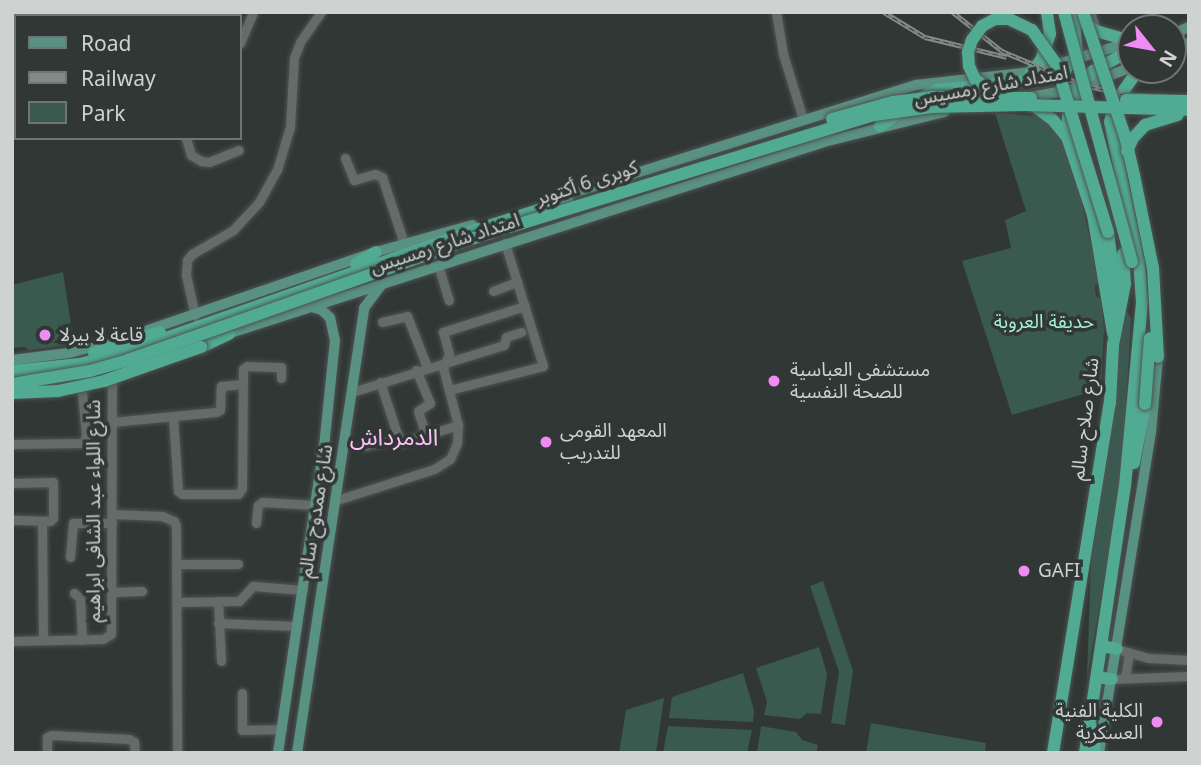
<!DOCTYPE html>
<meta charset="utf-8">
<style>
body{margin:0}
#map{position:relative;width:1201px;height:765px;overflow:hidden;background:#303734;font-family:"Noto Sans","Noto Sans Arabic",sans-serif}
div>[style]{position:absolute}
.green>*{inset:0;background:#3a5a50}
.roads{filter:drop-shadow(0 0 2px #4f5452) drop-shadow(0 0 2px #4f5452)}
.minor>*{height:9px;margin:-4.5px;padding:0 4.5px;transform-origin:4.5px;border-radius:4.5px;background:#646b69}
.major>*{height:10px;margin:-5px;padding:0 5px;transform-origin:5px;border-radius:5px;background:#599182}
.highway>*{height:12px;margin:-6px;padding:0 6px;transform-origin:6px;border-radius:6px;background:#51ab92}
.rail>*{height:4.5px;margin-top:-2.25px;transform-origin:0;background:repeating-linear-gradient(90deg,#303734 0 5px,#848a88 0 10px);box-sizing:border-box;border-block:2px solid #848a88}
.bridges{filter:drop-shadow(0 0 2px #4f5452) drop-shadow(0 0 2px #4f5452)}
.highway-bridge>*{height:12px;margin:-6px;padding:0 6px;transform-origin:6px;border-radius:6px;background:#51ab92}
.dots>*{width:19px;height:19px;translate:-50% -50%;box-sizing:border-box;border:4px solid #303734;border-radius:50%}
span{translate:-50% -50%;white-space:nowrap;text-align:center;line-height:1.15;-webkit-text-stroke:7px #303734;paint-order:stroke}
.street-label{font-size:19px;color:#ced2d1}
.park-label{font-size:19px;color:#a3f0d8}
.poi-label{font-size:19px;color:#ced2d1}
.left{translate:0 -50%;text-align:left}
.right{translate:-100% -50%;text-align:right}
.quarter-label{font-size:23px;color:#fcc2fd}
.frame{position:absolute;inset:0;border:14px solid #ced2d1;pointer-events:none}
.legend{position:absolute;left:14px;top:14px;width:228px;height:126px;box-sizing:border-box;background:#303734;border:2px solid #6f7573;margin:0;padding:9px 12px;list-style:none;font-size:21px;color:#ced2d1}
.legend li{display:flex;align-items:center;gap:14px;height:35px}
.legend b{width:35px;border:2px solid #6f7573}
.north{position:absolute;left:1117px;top:14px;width:70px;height:70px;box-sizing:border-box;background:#303734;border:2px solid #6f7573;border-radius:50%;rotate:121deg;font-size:19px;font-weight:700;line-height:28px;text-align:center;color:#ced2d1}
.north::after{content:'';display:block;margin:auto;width:24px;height:32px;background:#f08bf5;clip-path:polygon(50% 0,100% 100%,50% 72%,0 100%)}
</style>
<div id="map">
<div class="green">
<i style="clip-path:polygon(995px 113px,1038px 116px,1059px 132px,1080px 195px,1099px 281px,1095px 286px,1096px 296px,1101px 300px,1104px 331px,1101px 389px,1012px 415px,962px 261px,1011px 248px,1005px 220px,1026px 211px)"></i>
<i style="clip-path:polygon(63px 272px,74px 344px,29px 350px,24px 347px,12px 348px,12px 285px)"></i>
<i style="clip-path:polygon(1127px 312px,1131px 318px,1121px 481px,1087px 678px,1091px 563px,1124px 313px)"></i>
<i style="clip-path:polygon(823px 581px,853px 671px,845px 725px,831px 723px,839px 672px,810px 586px)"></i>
<i style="clip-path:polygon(819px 647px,827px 674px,821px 714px,807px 713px,800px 719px,764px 715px,767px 702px,756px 668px)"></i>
<i style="clip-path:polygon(743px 673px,754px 710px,753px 722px,669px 718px,672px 697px)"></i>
<i style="clip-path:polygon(664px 698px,656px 753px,619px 753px,626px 710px)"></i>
<i style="clip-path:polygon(871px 723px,986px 743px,985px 753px,866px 753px)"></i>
<i style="clip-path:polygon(668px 726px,752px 730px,747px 753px,663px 753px)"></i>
<i style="clip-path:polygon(761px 726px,796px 732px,802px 740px,818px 745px,816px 753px,757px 753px)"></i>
</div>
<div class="roads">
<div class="minor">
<i style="left:776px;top:12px;width:43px;rotate:80.5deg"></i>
<i style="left:783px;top:54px;width:68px;rotate:72.9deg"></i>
<i style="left:1090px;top:12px;width:20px;rotate:72deg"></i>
<i style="left:240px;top:43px;width:34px;rotate:-67deg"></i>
<i style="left:186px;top:138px;width:18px;rotate:74deg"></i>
<i style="left:191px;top:155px;width:12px;rotate:31deg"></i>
<i style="left:201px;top:161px;width:8px;rotate:7deg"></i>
<i style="left:209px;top:162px;width:32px;rotate:-22deg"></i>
<i style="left:345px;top:158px;width:24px;rotate:68deg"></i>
<i style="left:354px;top:180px;width:22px;rotate:-16deg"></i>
<i style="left:375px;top:174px;width:8px;rotate:23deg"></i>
<i style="left:382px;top:177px;width:73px;rotate:71.6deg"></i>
<i style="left:438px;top:265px;width:37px;rotate:73deg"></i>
<i style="left:493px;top:291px;width:26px;rotate:-21deg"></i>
<i style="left:195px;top:316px;width:42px;rotate:-102.4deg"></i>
<i style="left:186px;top:275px;width:15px;rotate:-86deg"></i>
<i style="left:187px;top:260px;width:8px;rotate:-50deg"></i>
<i style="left:192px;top:254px;width:48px;rotate:-30.3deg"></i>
<i style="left:233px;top:230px;width:38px;rotate:-47deg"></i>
<i style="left:259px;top:202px;width:37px;rotate:-61deg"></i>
<i style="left:277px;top:170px;width:45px;rotate:-73.2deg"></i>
<i style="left:290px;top:127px;width:69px;rotate:-86.7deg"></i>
<i style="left:294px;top:58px;width:17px;rotate:-69deg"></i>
<i style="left:300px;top:42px;width:37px;rotate:-55deg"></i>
<i style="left:382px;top:322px;width:26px;rotate:-13deg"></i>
<i style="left:407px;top:316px;width:55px;rotate:68.6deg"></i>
<i style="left:416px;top:370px;width:36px;rotate:67deg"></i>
<i style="left:430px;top:403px;width:14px;rotate:146deg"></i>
<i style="left:418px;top:411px;width:26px;rotate:72deg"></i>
<i style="left:380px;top:382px;width:64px;rotate:71.8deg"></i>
<i style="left:400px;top:443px;width:61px;rotate:-17.2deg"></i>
<i style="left:449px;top:390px;width:97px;rotate:-14.3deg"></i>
<i style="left:543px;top:366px;width:129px;rotate:-107.2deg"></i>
<i style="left:352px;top:392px;width:159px;rotate:-17.2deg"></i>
<i style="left:504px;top:345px;width:8px;rotate:-76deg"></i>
<i style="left:506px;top:337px;width:16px;rotate:-18deg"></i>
<i style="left:173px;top:416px;width:75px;rotate:86.2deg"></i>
<i style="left:178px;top:491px;width:5px;rotate:37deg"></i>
<i style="left:182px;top:494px;width:56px"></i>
<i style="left:238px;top:494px;width:7px;rotate:-56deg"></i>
<i style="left:242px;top:488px;width:119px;rotate:-89.5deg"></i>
<i style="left:243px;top:369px;width:5px;rotate:-37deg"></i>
<i style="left:247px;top:366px;width:34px;rotate:2deg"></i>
<i style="left:281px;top:367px;width:11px;rotate:90deg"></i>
<i style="left:112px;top:422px;width:104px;rotate:-5.5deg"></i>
<i style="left:216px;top:412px;width:4px;rotate:-27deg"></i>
<i style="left:220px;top:410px;width:24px;rotate:-88deg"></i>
<i style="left:221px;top:386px;width:22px;rotate:-5deg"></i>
<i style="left:12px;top:444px;width:71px;rotate:-0.8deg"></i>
<i style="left:83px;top:443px;width:8px;rotate:-67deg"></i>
<i style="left:86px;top:436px;width:55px;rotate:-95.2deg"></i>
<i style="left:363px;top:446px;width:35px;rotate:-13deg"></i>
<i style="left:12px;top:483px;width:41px;rotate:-1.4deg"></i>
<i style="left:53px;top:482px;width:36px;rotate:90deg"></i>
<i style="left:53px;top:518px;width:4px;rotate:135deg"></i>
<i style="left:50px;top:521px;width:38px;rotate:-178deg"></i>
<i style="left:337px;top:500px;width:102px;rotate:-17.7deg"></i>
<i style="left:434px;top:469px;width:19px;rotate:-32deg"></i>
<i style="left:450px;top:459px;width:17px;rotate:-66deg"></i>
<i style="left:457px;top:443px;width:18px;rotate:-87deg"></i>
<i style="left:458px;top:425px;width:59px;rotate:-104.7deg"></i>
<i style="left:443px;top:368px;width:15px;rotate:-67deg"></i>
<i style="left:449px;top:354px;width:23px;rotate:-105deg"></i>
<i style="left:443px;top:332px;width:86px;rotate:-17.6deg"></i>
<i style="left:112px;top:514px;width:50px;rotate:2.3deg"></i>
<i style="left:162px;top:516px;width:13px;rotate:23deg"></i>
<i style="left:174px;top:521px;width:5px;rotate:68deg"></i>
<i style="left:176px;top:526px;width:227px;rotate:89.7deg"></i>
<i style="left:42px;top:521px;width:119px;rotate:89.5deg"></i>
<i style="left:256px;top:523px;width:18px;rotate:-84deg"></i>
<i style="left:258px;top:505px;width:5px;rotate:-37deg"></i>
<i style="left:262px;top:502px;width:53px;rotate:3.2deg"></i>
<i style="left:70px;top:557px;width:34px;rotate:-85deg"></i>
<i style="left:73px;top:523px;width:39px"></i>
<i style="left:177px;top:564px;width:61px"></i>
<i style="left:113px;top:592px;width:29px;rotate:-2deg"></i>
<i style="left:74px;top:593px;width:8px;rotate:40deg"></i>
<i style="left:80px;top:598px;width:42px;rotate:87.3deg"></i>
<i style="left:218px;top:601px;width:60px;rotate:87.1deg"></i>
<i style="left:177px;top:602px;width:62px;rotate:-0.9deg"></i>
<i style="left:239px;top:601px;width:21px;rotate:-47deg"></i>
<i style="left:253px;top:586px;width:50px;rotate:4.6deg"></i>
<i style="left:218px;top:623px;width:79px;rotate:2.2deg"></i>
<i style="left:12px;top:641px;width:91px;rotate:-1.3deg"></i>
<i style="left:103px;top:639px;width:9px;rotate:-32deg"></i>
<i style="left:111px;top:634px;width:261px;rotate:-89.8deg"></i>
<i style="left:1117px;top:649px;width:33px;rotate:16deg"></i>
<i style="left:1149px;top:658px;width:40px;rotate:2.9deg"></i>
<i style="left:1125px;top:678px;width:26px;rotate:-81deg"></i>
<i style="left:1112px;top:679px;width:77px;rotate:-2.2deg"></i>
<i style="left:242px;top:693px;width:37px;rotate:90deg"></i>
<i style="left:242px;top:730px;width:40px;rotate:-1.4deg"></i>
<i style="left:47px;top:753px;width:16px;rotate:-90deg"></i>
<i style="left:47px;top:737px;width:4px;rotate:-27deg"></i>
<i style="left:51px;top:735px;width:78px;rotate:2.9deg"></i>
<i style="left:129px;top:739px;width:6px;rotate:31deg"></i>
<i style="left:134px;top:742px;width:11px;rotate:85deg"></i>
</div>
<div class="major">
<i style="left:1173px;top:34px;width:17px;rotate:-24deg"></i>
<i style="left:1173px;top:50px;width:17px;rotate:-24deg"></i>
<i style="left:1025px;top:98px;width:55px;rotate:-10.5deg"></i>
<i style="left:1079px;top:88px;width:56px;rotate:-22deg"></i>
<i style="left:554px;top:199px;width:380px;rotate:-17.5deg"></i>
<i style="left:916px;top:85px;width:116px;rotate:-6.4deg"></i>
<i style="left:1031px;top:72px;width:104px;rotate:-16.7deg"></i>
<i style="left:148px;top:330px;width:241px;rotate:-18.9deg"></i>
<i style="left:376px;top:252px;width:100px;rotate:-15.7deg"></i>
<i style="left:221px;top:336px;width:633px;rotate:-17.83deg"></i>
<i style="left:824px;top:142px;width:124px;rotate:-14deg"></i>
<i style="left:12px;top:360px;width:57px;rotate:-7deg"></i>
<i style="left:69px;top:353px;width:38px;rotate:-15deg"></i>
<i style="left:39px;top:388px;width:85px;rotate:-12.9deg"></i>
<i style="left:278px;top:753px;width:319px;rotate:-81.5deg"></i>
<i style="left:325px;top:437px;width:97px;rotate:-84.1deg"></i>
<i style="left:335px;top:341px;width:24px;rotate:-102deg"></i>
<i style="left:330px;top:318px;width:11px;rotate:-135deg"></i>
<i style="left:322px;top:310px;width:14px;rotate:-163deg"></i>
<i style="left:297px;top:753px;width:450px;rotate:-81.4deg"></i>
<i style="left:364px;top:308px;width:30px;rotate:-53deg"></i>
<i style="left:1099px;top:753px;width:325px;rotate:-80.8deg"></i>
<i style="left:1151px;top:432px;width:75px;rotate:-84.7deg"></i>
</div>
<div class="highway">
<i style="left:1083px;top:22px;width:16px;rotate:35deg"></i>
<i style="left:1096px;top:31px;width:36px;rotate:16deg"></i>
<i style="left:1031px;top:72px;width:16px;rotate:-50deg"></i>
<i style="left:1041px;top:60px;width:28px;rotate:-71deg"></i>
<i style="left:1050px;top:34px;width:22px;rotate:-98deg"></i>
<i style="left:921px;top:98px;width:18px;rotate:-27deg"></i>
<i style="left:937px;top:90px;width:114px;rotate:-5.6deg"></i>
<i style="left:1050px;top:79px;width:16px;rotate:-27deg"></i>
<i style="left:1064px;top:72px;width:22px;rotate:-54deg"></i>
<i style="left:1077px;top:54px;width:41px;rotate:-95.6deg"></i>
<i style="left:1029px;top:102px;width:30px;rotate:37deg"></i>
<i style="left:1053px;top:120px;width:22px;rotate:51deg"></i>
<i style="left:880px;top:126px;width:28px;rotate:-35deg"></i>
<i style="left:1108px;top:232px;width:70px;rotate:82.6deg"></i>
<i style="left:356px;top:264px;width:23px;rotate:-31deg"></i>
<i style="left:1113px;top:333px;width:120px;rotate:-99.6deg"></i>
<i style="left:1093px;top:215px;width:82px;rotate:-108.4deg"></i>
<i style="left:1067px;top:137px;width:20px;rotate:-87deg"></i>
<i style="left:1068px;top:117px;width:31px;rotate:-69deg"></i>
<i style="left:1079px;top:88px;width:22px;rotate:-51deg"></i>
<i style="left:1093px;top:71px;width:43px;rotate:-28.9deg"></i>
<i style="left:201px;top:347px;width:31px;rotate:-25deg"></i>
<i style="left:94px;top:353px;width:69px;rotate:-17.7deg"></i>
<i style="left:12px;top:371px;width:68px;rotate:-5.9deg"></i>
<i style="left:80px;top:364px;width:44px;rotate:-14.3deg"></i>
<i style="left:123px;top:353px;width:371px;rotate:-19.2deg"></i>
<i style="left:473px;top:231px;width:99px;rotate:-17.7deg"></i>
<i style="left:1134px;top:463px;width:60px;rotate:-79.4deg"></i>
<i style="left:1102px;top:646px;width:15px;rotate:11deg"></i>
<i style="left:1097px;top:677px;width:15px;rotate:8deg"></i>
<i style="left:1094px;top:729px;width:24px;rotate:88deg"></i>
<i style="left:1053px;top:753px;width:355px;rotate:-80.8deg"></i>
<i style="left:1110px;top:403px;width:58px;rotate:-87deg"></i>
<i style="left:1113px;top:345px;width:62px;rotate:-78.9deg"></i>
<i style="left:1125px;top:284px;width:30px;rotate:-94deg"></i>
<i style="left:1085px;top:753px;width:270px;rotate:-81.5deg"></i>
<i style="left:1125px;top:486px;width:185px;rotate:-84.7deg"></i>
<i style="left:1142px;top:302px;width:39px;rotate:-94deg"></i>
<i style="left:1139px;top:263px;width:144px;rotate:-101.6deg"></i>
<i style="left:1110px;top:122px;width:20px;rotate:-75deg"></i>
<i style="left:1115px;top:103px;width:40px;rotate:-55.1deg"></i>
</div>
</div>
<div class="rail">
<i style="left:884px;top:12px;width:48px;rotate:31.4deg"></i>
<i style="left:925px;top:37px;width:84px;rotate:13.7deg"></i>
<i style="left:953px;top:12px;width:63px;rotate:38.5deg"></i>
<i style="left:1002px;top:51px;width:86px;rotate:22.7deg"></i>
<i style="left:1081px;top:84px;width:41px;rotate:14deg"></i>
<i style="left:1121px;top:94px;width:68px;rotate:3.4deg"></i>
</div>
<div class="bridges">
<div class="highway-bridge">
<i style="left:1064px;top:12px;width:259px;rotate:74.8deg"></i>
<i style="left:1083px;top:12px;width:131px;rotate:71.3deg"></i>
<i style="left:1125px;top:136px;width:40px;rotate:77deg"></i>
<i style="left:1134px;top:175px;width:95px;rotate:78.5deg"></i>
<i style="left:1153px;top:268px;width:89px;rotate:86.8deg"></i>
<i style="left:996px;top:95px;width:26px;rotate:-143deg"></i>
<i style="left:975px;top:79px;width:14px;rotate:-115deg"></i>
<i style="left:969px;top:66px;width:14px;rotate:-94deg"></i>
<i style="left:968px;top:52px;width:13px;rotate:-72deg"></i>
<i style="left:972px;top:40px;width:17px;rotate:-54deg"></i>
<i style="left:982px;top:26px;width:15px;rotate:-28deg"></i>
<i style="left:995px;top:19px;width:14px"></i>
<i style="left:1009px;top:19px;width:25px;rotate:26deg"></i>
<i style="left:1032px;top:30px;width:42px;rotate:54.8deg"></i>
<i style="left:1056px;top:64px;width:176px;rotate:72.8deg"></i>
<i style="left:1126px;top:100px;width:63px;rotate:0.9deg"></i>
<i style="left:832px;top:119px;width:63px;rotate:-15.6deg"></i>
<i style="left:893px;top:102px;width:39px;rotate:-7deg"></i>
<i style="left:932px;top:97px;width:99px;rotate:0.6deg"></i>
<i style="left:1127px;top:151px;width:14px;rotate:-65deg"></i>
<i style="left:1133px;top:138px;width:18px;rotate:-47deg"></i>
<i style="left:1145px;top:125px;width:34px;rotate:-17deg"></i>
<i style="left:12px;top:384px;width:79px;rotate:-9.5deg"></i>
<i style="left:90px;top:371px;width:40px;rotate:-16deg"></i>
<i style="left:128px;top:360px;width:367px;rotate:-19.4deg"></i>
<i style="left:474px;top:238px;width:419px;rotate:-17.1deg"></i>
<i style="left:875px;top:115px;width:57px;rotate:-8.1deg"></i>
<i style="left:931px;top:107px;width:94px;rotate:-1.2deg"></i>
<i style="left:1025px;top:105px;width:164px;rotate:1.7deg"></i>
<i style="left:12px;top:393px;width:46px;rotate:-2.5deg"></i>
<i style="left:58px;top:391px;width:47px;rotate:-12.3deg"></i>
<i style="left:104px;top:381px;width:103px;rotate:-19.3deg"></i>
<i style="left:1145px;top:404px;width:66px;rotate:-85.7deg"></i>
</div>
</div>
<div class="dots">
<i style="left:45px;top:335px;background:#f08bf5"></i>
<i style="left:774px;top:381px;background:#f08bf5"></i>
<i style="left:546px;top:442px;background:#f08bf5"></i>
<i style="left:1024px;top:571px;background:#f08bf5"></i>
<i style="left:1157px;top:722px;background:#f08bf5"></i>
</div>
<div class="street-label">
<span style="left:991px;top:86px;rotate:-10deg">امتداد شارع رمسيس</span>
<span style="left:587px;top:183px;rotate:-18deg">كوبرى 6 أكتوبر</span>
<span style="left:445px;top:244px;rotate:-18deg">امتداد شارع رمسيس</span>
<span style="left:1085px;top:419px;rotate:-83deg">شارع صلاح سالم</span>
<span style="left:94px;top:511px;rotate:-90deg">شارع اللواء عبد الشافى ابراهيم</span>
<span style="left:316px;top:511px;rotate:-81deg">شارع ممدوح سالم</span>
</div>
<div class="park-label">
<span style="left:1044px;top:322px">حديقة العروبة</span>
</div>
<div class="poi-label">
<span class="left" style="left:59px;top:335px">قاعة لا بيرلا</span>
<span class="left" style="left:790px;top:381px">مستشفى العباسية<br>للصحة النفسية</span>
<span class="left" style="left:560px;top:442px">المعهد القومى<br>للتدريب</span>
<span class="left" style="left:1038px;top:571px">GAFI</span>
<span class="right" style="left:1143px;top:722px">الكلية الفنية<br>العسكرية</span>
</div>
<div class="quarter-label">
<span style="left:394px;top:436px">الدمرداش</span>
</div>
<div class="frame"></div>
<ul class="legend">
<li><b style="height:9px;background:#599182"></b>Road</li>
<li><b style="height:9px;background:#848a88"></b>Railway</li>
<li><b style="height:19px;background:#3a5a50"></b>Park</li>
</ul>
<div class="north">N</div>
</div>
